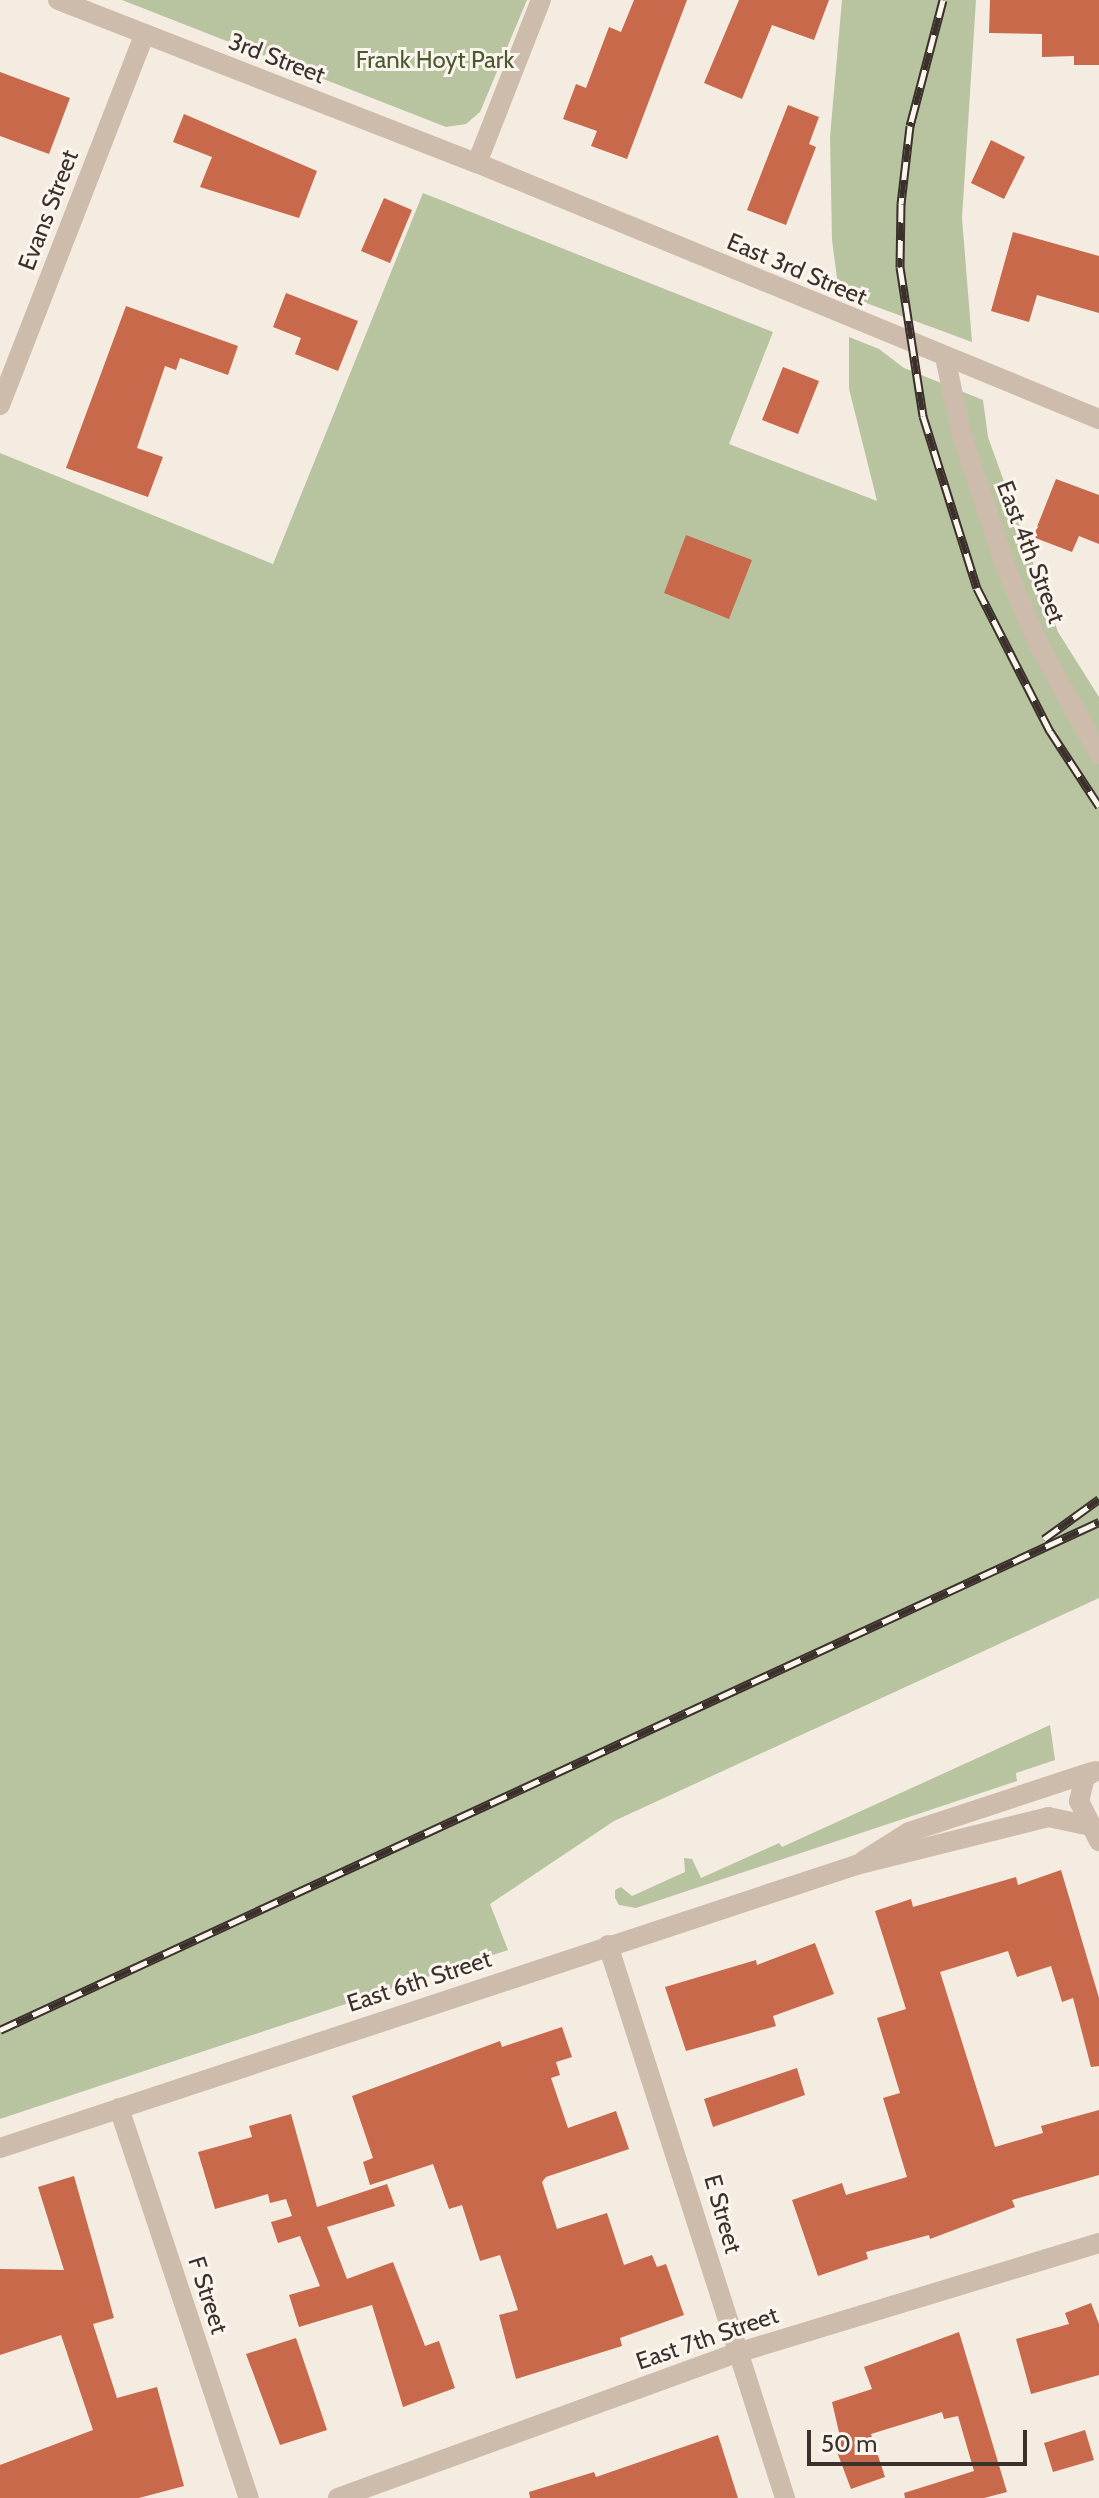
<!DOCTYPE html>
<style>
body{margin:0}
#map{position:relative;width:1099px;height:2498px;overflow:hidden;background:#f4ebe1;font-family:Cabin,sans-serif}
div>[style]{position:absolute}
.green>*{inset:0;background:#b8c4a0}
.building>*{inset:0;background:#c8694b}
.minor>*{height:20px;margin:-10px;padding:0 10px;transform-origin:10px;border-radius:10px;background:#cdbbac}
.tertiary>*{height:20px;margin:-10px;padding:0 10px;transform-origin:10px;border-radius:10px;background:#cdbbac}
.rail>*{height:9px;margin-top:-4.5px;transform-origin:0;background:repeating-linear-gradient(90deg,#fbf5ee 0 18px,#3b302b 0 36px);box-sizing:border-box;border-block:2px solid #3b302b}
span{translate:-50% -50%;white-space:nowrap;text-align:center;line-height:1.15;-webkit-text-stroke:6px #fbf5ee;paint-order:stroke}
.street-label{font-size:24px;color:#3b302b}
.park-label{font-size:24px;color:#4a5a2e}
.scale{position:absolute;left:807px;top:2430px;width:220px;height:36px;box-sizing:border-box;border:4px solid #3b302b;border-top:0;padding-left:10px;font-size:24px;line-height:28px;white-space:nowrap;color:#3b302b;-webkit-text-stroke:6px #fbf5ee;paint-order:stroke}
</style>
<div id="map">
<div class="green">
<i style="clip-path:polygon(122px 0,527px 0,480px 112px,466px 124px,446px 127px)"></i>
<i style="clip-path:polygon(842px 0,976px 0,962px 218px,972px 342px,839px 293px,832px 240px,830px 137px)"></i>
<i style="clip-path:polygon(423px 193px,773px 332px,729px 444px,877px 501px,849px 389px,849px 337px,879px 349px,904px 368px,983px 400px,988px 437px,1058px 632px,1099px 697px,1099px 1598px,614px 1821px,490px 1904px,508px 1950px,0 2119px,0 453px,273px 564px)"></i>
<i style="clip-path:polygon(1050px 1725px,1055px 1760px,1016px 1773px,1017px 1781px,636px 1908px,619px 1905px,615px 1898px,615px 1890px,621px 1887px,632px 1896px,685px 1872px,684px 1858px,692px 1859px,701px 1878px,779px 1843px,782px 1847px)"></i>
</div>
<div class="building">
<i style="clip-path:polygon(634px 0,687px 0,627px 159px,591px 146px,597px 131px,563px 119px,576px 84px,586px 88px,609px 27px,621px 32px)"></i>
<i style="clip-path:polygon(739px 0,829px 0,814px 40px,772px 25px,742px 99px,704px 83px)"></i>
<i style="clip-path:polygon(990px 0,1099px 0,1099px 65px,1074px 65px,1074px 56px,1042px 57px,1042px 34px,989px 33px)"></i>
<i style="clip-path:polygon(0 72px,70px 98px,49px 154px,0 136px)"></i>
<i style="clip-path:polygon(788px 105px,819px 117px,809px 144px,816px 147px,786px 225px,747px 210px)"></i>
<i style="clip-path:polygon(184px 114px,317px 171px,299px 218px,200px 187px,212px 157px,173px 142px)"></i>
<i style="clip-path:polygon(991px 140px,1025px 157px,1004px 199px,971px 183px)"></i>
<i style="clip-path:polygon(384px 198px,412px 210px,390px 263px,361px 251px)"></i>
<i style="clip-path:polygon(1013px 232px,1099px 256px,1099px 313px,1037px 295px,1029px 322px,991px 311px)"></i>
<i style="clip-path:polygon(286px 293px,358px 321px,338px 371px,295px 354px,301px 338px,273px 327px)"></i>
<i style="clip-path:polygon(126px 306px,238px 346px,228px 375px,180px 358px,176px 370px,165px 366px,137px 448px,163px 457px,148px 497px,66px 468px)"></i>
<i style="clip-path:polygon(783px 367px,819px 381px,798px 434px,762px 420px)"></i>
<i style="clip-path:polygon(1056px 479px,1099px 495px,1099px 544px,1079px 536px,1072px 552px,1033px 537px)"></i>
<i style="clip-path:polygon(686px 535px,752px 560px,729px 619px,664px 593px)"></i>
<i style="clip-path:polygon(1061px 1870px,1099px 1998px,1099px 2066px,1091px 2067px,1073px 1998px,1062px 2002px,1051px 1966px,1017px 1977px,1008px 1951px,940px 1972px,995px 2147px,1043px 2133px,1041px 2126px,1099px 2110px,1099px 2175px,1012px 2200px,1015px 2207px,930px 2239px,929px 2235px,866px 2252px,868px 2259px,818px 2276px,792px 2200px,842px 2183px,846px 2195px,907px 2177px,883px 2098px,900px 2093px,877px 2018px,906px 2009px,875px 1911px,911px 1899px,913px 1907px,1016px 1877px,1018px 1885px)"></i>
<i style="clip-path:polygon(815px 1943px,834px 1994px,773px 2016px,776px 2026px,686px 2051px,665px 1987px,756px 1960px,757px 1965px)"></i>
<i style="clip-path:polygon(562px 2027px,572px 2057px,556px 2062px,560px 2075px,551px 2078px,568px 2128px,616px 2111px,629px 2149px,546px 2177px,542px 2182px,557px 2229px,607px 2213px,624px 2265px,652px 2255px,657px 2267px,666px 2264px,684px 2315px,620px 2338px,622px 2346px,516px 2379px,499px 2315px,518px 2310px,500px 2255px,480px 2261px,462px 2205px,449px 2209px,433px 2164px,370px 2185px,363px 2162px,373px 2158px,352px 2096px,500px 2041px,502px 2047px)"></i>
<i style="clip-path:polygon(797px 2068px,805px 2095px,713px 2127px,704px 2099px)"></i>
<i style="clip-path:polygon(291px 2114px,317px 2207px,387px 2184px,395px 2206px,327px 2227px,347px 2279px,393px 2262px,425px 2346px,439px 2341px,455px 2388px,403px 2407px,372px 2305px,299px 2327px,289px 2295px,320px 2286px,300px 2236px,278px 2243px,271px 2222px,292px 2216px,286px 2199px,270px 2203px,268px 2194px,215px 2209px,198px 2152px,252px 2137px,249px 2126px)"></i>
<i style="clip-path:polygon(74px 2176px,114px 2318px,93px 2324px,117px 2398px,157px 2387px,184px 2486px,139px 2498px,0 2498px,0 2465px,93px 2430px,61px 2335px,0 2355px,0 2269px,64px 2270px,38px 2187px)"></i>
<i style="clip-path:polygon(1091px 2303px,1099px 2324px,1099px 2375px,1031px 2394px,1016px 2339px,1069px 2324px,1065px 2313px)"></i>
<i style="clip-path:polygon(959px 2332px,1007px 2492px,984px 2498px,905px 2498px,904px 2493px,974px 2471px,958px 2416px,944px 2419px,942px 2412px,871px 2434px,885px 2477px,851px 2489px,834px 2444px,841px 2441px,832px 2402px,872px 2389px,864px 2367px)"></i>
<i style="clip-path:polygon(296px 2338px,327px 2430px,280px 2445px,246px 2354px)"></i>
<i style="clip-path:polygon(1085px 2430px,1094px 2460px,1053px 2472px,1044px 2443px)"></i>
<i style="clip-path:polygon(718px 2435px,738px 2498px,530px 2498px,529px 2492px,594px 2472px,596px 2477px)"></i>
</div>
<div class="minor">
<i style="left:58px;top:0;width:450px;rotate:21.3deg"></i>
<i style="left:477px;top:163px;width:673px;rotate:22.37deg"></i>
<i style="left:477px;top:163px;width:175px;rotate:-68.6deg"></i>
<i style="left:945px;top:357px;width:77px;rotate:78deg"></i>
<i style="left:961px;top:432px;width:149px;rotate:71.6deg"></i>
<i style="left:1008px;top:573px;width:78px;rotate:66.7deg"></i>
<i style="left:1039px;top:645px;width:124px;rotate:61.2deg"></i>
<i style="left:0;top:405px;width:398px;rotate:-68.7deg"></i>
<i style="left:608px;top:1945px;width:581px;rotate:72.25deg"></i>
<i style="left:119px;top:2108px;width:411px;rotate:71.6deg"></i>
<i style="left:338px;top:2498px;width:425px;rotate:-20deg"></i>
<i style="left:737px;top:2353px;width:378px;rotate:-16.9deg"></i>
</div>
<div class="tertiary">
<i style="left:1096px;top:1771px;width:13px;rotate:151deg"></i>
<i style="left:1085px;top:1777px;width:25px;rotate:104deg"></i>
<i style="left:1079px;top:1801px;width:45px;rotate:63.4deg"></i>
<i style="left:863px;top:1861px;width:54px;rotate:-32.2deg"></i>
<i style="left:909px;top:1832px;width:192px;rotate:-18.2deg"></i>
<i style="left:0;top:2148px;width:902px;rotate:-18.29deg"></i>
<i style="left:856px;top:1865px;width:198px;rotate:-14deg"></i>
<i style="left:1048px;top:1817px;width:40px;rotate:12deg"></i>
</div>
<div class="rail">
<i style="left:943px;top:0;width:130px;rotate:104.7deg"></i>
<i style="left:910px;top:126px;width:79px;rotate:96.6deg"></i>
<i style="left:901px;top:204px;width:63px;rotate:90.9deg"></i>
<i style="left:900px;top:267px;width:151px;rotate:81.2deg"></i>
<i style="left:923px;top:416px;width:180px;rotate:72.6deg"></i>
<i style="left:977px;top:588px;width:161px;rotate:63deg"></i>
<i style="left:1050px;top:731px;width:90px;rotate:56.8deg"></i>
<i style="left:1044px;top:1539px;width:68px;rotate:-36deg"></i>
<i style="left:0;top:2030px;width:1211px;rotate:-24.81deg"></i>
</div>
<div class="street-label">
<span style="left:277px;top:58px;rotate:21deg">3rd Street</span>
<span style="left:48px;top:210px;rotate:-69deg">Evans Street</span>
<span style="left:797px;top:269px;rotate:23deg">East 3rd Street</span>
<span style="left:1031px;top:552px;rotate:69deg">East 4th Street</span>
<span style="left:419px;top:1981px;rotate:-18deg">East 6th Street</span>
<span style="left:723px;top:2214px;rotate:74deg">E Street</span>
<span style="left:208px;top:2295px;rotate:72deg">F Street</span>
<span style="left:707px;top:2338px;rotate:-19deg">East 7th Street</span>
</div>
<div class="park-label">
<span style="left:435px;top:60px">Frank Hoyt Park</span>
</div>
<div class="scale">50 m</div>
</div>
